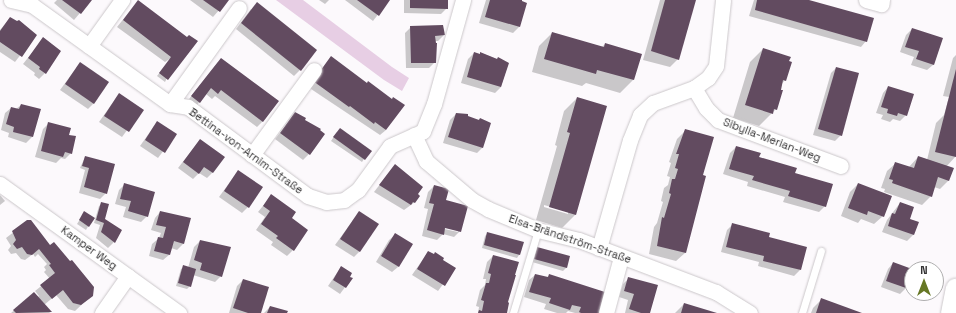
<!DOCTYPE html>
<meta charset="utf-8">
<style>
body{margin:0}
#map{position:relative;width:956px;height:313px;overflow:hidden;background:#fcf9fc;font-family:"Space Grotesk",sans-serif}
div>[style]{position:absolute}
.green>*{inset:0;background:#e7cee4}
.shadow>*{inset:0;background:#0003}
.building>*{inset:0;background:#624b60}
.roads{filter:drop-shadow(0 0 1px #cbc7ca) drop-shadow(0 0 1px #cbc7ca)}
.lane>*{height:7px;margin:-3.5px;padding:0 3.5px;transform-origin:3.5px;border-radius:3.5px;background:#fff}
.street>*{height:15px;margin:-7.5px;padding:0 7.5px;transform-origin:7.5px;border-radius:7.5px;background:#fff}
.secondary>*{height:21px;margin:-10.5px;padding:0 10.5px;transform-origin:10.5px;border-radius:10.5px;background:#fff}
span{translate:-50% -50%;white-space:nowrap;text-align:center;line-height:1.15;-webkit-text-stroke:4px #fff;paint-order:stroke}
.street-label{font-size:11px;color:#343334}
.north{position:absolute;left:904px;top:261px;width:40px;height:40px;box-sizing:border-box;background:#fff;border:1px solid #aeadae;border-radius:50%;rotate:0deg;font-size:11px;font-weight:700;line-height:16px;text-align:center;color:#343334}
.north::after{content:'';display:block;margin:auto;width:14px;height:18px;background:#667725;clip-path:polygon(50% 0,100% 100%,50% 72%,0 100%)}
</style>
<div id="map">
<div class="green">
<i style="clip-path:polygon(276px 0,303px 0,392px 67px,409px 78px,402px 91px,384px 80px)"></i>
</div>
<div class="shadow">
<i style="clip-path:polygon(57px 0,91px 0,74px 20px,54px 3px)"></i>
<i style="clip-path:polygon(190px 0,228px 0,213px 17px)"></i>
<i style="clip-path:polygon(319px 0,329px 0,325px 4px)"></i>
<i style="clip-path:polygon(345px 0,389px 0,373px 21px)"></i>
<i style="clip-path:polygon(404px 0,447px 0,447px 8px,441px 14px,404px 13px)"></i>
<i style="clip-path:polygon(486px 0,520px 0,520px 2px,526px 4px,519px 27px,513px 33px,479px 23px)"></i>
<i style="clip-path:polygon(660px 0,695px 0,678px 59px,670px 67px,643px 60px)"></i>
<i style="clip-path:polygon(754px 0,805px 0,866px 41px,861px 47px,749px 16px)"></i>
<i style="clip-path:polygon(138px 1px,187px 38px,165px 82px,157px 76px,171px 58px,165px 62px,117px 27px)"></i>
<i style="clip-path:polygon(251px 9px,300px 70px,294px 76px,236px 29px)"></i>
<i style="clip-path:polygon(10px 18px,36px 35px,15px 62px,0 52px,0 30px)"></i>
<i style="clip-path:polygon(411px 27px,444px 35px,438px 41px,435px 41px,435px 62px,429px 68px,406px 68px,405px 33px)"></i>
<i style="clip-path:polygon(912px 29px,941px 38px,933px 65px,927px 70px,911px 65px,914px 57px,900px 52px,906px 35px)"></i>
<i style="clip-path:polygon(552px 33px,602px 47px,605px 44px,640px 54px,633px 80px,620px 93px,586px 83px,582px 86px,532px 72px,539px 46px)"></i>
<i style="clip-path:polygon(43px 39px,45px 73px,39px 79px,34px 75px,35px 73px,23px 64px)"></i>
<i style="clip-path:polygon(763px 49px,785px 80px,781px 85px,776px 109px,759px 126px,733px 118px,750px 62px)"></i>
<i style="clip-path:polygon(474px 53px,479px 55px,481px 53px,508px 63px,501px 87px,495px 93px,461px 83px,468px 59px)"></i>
<i style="clip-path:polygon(956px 55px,956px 156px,946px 167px,948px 181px,940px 189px,934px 187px,931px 196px,922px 205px,884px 192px,885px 189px,881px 188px,887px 171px,896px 163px,909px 167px,918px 157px,927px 160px,936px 123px,944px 115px,949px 97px,943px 96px,953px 58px)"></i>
<i style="clip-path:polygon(331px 58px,367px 84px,386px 130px,380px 135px,308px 87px)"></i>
<i style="clip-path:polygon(218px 62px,263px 121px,257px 127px,215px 96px,212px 99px,206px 94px,197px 105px,189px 99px)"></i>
<i style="clip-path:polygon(80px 63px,94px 103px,88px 109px,60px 90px)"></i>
<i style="clip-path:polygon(836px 68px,841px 135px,835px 141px,813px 135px,831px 73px)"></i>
<i style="clip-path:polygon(888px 87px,906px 115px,900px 121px,893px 119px,890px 122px,881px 119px,883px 115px,876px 113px,883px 93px)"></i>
<i style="clip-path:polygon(119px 94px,142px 110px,122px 137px,99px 122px)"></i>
<i style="clip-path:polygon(evenodd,577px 98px,575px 215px,562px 228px,536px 220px,557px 146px,555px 145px,564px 111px,577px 98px,544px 205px,568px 212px,568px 214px,544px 207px,544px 205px)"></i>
<i style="clip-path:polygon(21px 105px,32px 137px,26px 143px,8px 137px,9px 133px,1px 130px,5px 113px,11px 108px,16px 109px)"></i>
<i style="clip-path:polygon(295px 114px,304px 120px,309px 154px,303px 160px,275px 139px)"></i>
<i style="clip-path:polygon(456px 114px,478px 120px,480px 119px,483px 147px,477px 153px,443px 143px,450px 120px)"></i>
<i style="clip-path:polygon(157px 122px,176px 134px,158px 158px,140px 146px)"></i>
<i style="clip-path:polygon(49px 123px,68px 135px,71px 153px,65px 159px,61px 158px,56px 163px,35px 157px,43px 129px)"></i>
<i style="clip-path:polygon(686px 130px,702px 176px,685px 253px,676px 261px,649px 254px,654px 227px,657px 223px,663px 202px,661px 201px,664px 188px,668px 185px,670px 177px,667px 176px,671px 163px,669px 162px,677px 139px)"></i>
<i style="clip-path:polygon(337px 132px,364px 159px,362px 162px,331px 141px)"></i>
<i style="clip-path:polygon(200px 140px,213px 172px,207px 178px,199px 173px,193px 179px,178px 168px)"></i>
<i style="clip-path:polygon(736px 147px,794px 173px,825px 206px,819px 212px,783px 202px,785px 197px,747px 186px,748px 182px,723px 174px,730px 153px)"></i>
<i style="clip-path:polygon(85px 157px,106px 193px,100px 199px,79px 193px,85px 170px,80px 168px)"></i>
<i style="clip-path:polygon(395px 165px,416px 195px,415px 202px,404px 210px,374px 192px)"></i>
<i style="clip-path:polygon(238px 171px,248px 207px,242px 213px,219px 197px)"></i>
<i style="clip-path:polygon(125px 184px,147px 216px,141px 222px,123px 217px,126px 207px,115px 204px,119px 190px)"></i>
<i style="clip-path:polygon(858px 184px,883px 216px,874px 224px,861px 219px,858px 223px,841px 216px,850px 192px)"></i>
<i style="clip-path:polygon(evenodd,434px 186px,445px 201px,460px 231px,454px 237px,443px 234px,437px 240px,422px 236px,428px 209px,424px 208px,428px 192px,434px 186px,441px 226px,458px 230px,458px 232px,440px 228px,441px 226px)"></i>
<i style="clip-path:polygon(0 195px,5px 201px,0 205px)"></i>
<i style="clip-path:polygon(271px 196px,290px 219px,293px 250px,287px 256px,271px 245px,273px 242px,256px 230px,265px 217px,258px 212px)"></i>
<i style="clip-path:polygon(102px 203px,103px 222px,106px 220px,114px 242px,108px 248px,96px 238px,100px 225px,94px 223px,99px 206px)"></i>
<i style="clip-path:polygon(900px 203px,908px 219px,917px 222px,913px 235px,907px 241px,882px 232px,887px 220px)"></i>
<i style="clip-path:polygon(160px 212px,190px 219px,183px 244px,177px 250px,171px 248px,169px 255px,163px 260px,149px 256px,152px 244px,159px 238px,161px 233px,151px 230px,155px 218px)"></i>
<i style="clip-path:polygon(359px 212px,360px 251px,354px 257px,335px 245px)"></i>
<i style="clip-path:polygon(84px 213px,93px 218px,86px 230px,77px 224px)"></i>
<i style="clip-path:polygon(28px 221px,92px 295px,75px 311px,68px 309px,56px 295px,44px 305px,50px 313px,11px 313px,34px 293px,38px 297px,39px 296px,35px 291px,50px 279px,44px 272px,46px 270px,44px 267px,47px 264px,38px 254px,35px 257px,33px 254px,25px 260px,21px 259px,16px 253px,11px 254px,8px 250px,11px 246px,6px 238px)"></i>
<i style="clip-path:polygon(733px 224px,768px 238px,800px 270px,794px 276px,758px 266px,759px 262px,721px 252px,727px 230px)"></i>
<i style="clip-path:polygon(488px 233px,523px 243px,519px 255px,517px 258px,482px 248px,485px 236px)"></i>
<i style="clip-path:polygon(395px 235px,412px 245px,398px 267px,392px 272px,376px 262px,389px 240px)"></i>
<i style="clip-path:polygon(200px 241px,229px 248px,221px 276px,215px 282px,193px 275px,190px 286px,187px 289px,176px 286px,181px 269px,184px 267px,188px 268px,194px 247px)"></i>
<i style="clip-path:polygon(538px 248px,569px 257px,566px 268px,563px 271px,532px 262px,535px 250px)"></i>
<i style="clip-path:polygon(428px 252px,455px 268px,438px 291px,412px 275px)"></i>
<i style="clip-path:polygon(493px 256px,505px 313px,478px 313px,479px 307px,476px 306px,480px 290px,485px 285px,486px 279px,483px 279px,487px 262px)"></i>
<i style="clip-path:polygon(893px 263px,912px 270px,906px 288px,900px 294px,881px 287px,888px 269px)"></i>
<i style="clip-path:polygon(341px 267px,351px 279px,340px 294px,328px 286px)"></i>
<i style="clip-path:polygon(535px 275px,546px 278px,550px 275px,601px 313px,575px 313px,568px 311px,566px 313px,557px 313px,544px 309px,546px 304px,524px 297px,529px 280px)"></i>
<i style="clip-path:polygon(629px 278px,649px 313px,625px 313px,628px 300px,619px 297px,623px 284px)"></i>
<i style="clip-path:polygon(243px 280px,260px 313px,229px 313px,237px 286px)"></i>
<i style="clip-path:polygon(822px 299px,859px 313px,811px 313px,813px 308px)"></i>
<i style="clip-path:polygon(684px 304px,713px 313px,675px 313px)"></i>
<i style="clip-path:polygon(270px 307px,286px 313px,264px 313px)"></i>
</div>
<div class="building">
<i style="clip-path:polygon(62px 0,92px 0,81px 14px)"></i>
<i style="clip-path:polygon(138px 0,187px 37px,189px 35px,198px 41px,168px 80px,159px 73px,171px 57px,123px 20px)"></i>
<i style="clip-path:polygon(203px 0,229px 0,220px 12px)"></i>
<i style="clip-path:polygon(357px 0,390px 0,379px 16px)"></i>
<i style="clip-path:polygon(410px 0,448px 0,448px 9px,410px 8px)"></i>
<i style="clip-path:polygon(490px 0,522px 0,522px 1px,527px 3px,520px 27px,485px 17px)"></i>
<i style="clip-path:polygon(665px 0,696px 0,679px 60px,651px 51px)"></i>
<i style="clip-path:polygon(757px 0,809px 0,874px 18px,867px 42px,755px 10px)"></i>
<i style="clip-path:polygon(257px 2px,317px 50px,301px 71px,241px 23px)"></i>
<i style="clip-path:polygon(10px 17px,17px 21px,19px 20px,37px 35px,22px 57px,0 42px,0 31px)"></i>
<i style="clip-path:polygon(443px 25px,445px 35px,435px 36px,436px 43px,437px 43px,436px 63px,411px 63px,410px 26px)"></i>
<i style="clip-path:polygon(912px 28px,943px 38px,934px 65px,916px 59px,919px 51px,905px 47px)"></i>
<i style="clip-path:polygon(552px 32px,604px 47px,605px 43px,642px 54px,634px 80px,597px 70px,596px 74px,544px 59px)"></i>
<i style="clip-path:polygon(43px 37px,61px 51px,46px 74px,39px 69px,40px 67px,28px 58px)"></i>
<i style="clip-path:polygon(763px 48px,791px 57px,789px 61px,792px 62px,786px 81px,783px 80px,781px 90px,783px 90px,777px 110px,774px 109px,773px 114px,745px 105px)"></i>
<i style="clip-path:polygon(474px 52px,480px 54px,480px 52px,497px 59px,498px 57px,509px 63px,501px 87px,467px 77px)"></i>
<i style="clip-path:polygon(331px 56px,367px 83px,368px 81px,392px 99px,393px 97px,405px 105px,386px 130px,375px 122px,374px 124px,350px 106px,349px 107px,313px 81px)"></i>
<i style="clip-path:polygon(221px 58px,279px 101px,263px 122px,221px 90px,218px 94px,211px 88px,200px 103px,191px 96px)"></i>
<i style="clip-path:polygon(80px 62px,109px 82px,94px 104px,65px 84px)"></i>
<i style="clip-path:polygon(836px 67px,859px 73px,842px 136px,818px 129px)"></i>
<i style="clip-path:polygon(956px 69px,956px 157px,935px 152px)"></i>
<i style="clip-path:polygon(888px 86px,914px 94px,907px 116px,898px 113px,897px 116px,887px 113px,888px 109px,881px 107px)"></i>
<i style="clip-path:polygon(119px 93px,144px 110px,129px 132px,104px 116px)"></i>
<i style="clip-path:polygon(577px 97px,607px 106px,576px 215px,549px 207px,570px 133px,567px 132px)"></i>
<i style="clip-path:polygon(21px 104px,41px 109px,33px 137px,13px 132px,14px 127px,6px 124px,11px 107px,19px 109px)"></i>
<i style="clip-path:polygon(295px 112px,306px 118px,305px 120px,321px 129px,320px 130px,325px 134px,310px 155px,280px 133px)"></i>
<i style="clip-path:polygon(456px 113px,468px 114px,468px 116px,479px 120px,480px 118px,491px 123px,483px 148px,448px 137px)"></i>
<i style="clip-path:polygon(157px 121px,177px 134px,165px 153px,145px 140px)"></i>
<i style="clip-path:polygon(48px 122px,71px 128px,69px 135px,76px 136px,72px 154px,65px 152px,63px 157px,41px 151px)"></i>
<i style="clip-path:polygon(340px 128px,372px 151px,365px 160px,333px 137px)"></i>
<i style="clip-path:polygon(685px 129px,714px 137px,703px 175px,706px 176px,686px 253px,657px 246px,662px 217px,664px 218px,671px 194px,669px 193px,672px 179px,675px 179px,678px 169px,675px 168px,679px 154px,676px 154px)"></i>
<i style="clip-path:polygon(200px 139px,225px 157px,213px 173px,204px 167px,199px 174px,183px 162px)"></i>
<i style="clip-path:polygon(736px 146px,761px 153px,759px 157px,797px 168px,795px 173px,833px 184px,826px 207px,788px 196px,790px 191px,752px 180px,754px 176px,729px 169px)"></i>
<i style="clip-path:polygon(85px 156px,115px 164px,107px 194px,84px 187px,89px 168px,82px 166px)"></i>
<i style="clip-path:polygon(918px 156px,954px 168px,949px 181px,938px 177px,932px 197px,892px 183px,893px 180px,889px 179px,895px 162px,914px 168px)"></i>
<i style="clip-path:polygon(395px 164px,423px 187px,418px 194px,420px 196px,415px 203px,413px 202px,411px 205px,379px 185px)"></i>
<i style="clip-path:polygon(238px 170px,263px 187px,249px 208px,224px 191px)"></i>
<i style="clip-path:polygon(124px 183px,155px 192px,148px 217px,128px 211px,131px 201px,120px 199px)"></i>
<i style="clip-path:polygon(858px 183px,892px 196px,884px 217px,868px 211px,867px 215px,848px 208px)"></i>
<i style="clip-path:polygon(434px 185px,449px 189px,446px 200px,468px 206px,461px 232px,445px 228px,444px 235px,427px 230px,434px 204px,429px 203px)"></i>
<i style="clip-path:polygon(271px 194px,296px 212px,292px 218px,308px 230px,294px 251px,276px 238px,278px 236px,261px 224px,270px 211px,263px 206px)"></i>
<i style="clip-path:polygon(101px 202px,109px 204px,105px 219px,122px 230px,115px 243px,101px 232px,104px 223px,96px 220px)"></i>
<i style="clip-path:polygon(900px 202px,914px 207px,910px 219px,919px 222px,914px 235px,888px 226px,892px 213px,895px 214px)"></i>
<i style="clip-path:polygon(84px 211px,95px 218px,89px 227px,79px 220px)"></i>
<i style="clip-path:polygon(160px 211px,191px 218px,184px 244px,174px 241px,170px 255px,154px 251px,158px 237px,163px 238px,166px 227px,156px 225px)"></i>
<i style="clip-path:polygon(359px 211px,379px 224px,360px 252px,340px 239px)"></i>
<i style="clip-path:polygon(27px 220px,31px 220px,50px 245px,54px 242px,70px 261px,72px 260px,94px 287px,93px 296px,81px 305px,73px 303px,63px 290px,52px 299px,40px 285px,55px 273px,49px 265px,51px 264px,39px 249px,32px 255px,27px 254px,22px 247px,17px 249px,13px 244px,16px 240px,12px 231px)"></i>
<i style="clip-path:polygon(732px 223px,770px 233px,769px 237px,807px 247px,801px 270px,763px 261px,764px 256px,726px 247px)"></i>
<i style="clip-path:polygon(487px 232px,524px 242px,520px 255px,484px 245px)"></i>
<i style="clip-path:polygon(395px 233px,413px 244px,399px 267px,381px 256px)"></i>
<i style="clip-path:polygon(200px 240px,231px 247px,222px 277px,200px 270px,202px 263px,194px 260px)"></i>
<i style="clip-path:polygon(537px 247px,570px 256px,567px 268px,534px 259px)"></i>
<i style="clip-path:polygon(428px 251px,434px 254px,435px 252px,444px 258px,443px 260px,456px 268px,445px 286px,417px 269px)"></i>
<i style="clip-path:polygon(493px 255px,519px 262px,515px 275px,516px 275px,508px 302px,509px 303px,507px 313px,478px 313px,479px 310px,482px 311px,484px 301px,481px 300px,486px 283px,489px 283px,491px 274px,488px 273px)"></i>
<i style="clip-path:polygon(893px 262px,912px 269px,906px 288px,886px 281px)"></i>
<i style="clip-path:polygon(183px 265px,196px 269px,191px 287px,178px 283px)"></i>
<i style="clip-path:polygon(341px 266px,352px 273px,350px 277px,353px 278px,346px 288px,333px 280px)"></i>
<i style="clip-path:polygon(535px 274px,548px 277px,549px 274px,608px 293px,602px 313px,581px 313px,579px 312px,581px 307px,572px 305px,570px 310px,549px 303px,551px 298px,529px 292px)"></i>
<i style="clip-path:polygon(628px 277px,658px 285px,650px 313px,641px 313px,629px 309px,634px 294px,624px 291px)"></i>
<i style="clip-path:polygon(243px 279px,269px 287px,261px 313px,248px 313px,233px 308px)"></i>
<i style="clip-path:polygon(34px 292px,52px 312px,16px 313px,13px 310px)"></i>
<i style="clip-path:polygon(821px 298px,862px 313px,816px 313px)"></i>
<i style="clip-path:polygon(684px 303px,717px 313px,681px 313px)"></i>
<i style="clip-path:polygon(270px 306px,288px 311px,287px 313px,267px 313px)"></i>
</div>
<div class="roads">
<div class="lane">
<i style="left:513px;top:313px;width:87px;rotate:-73.2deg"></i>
<i style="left:802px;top:313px;width:65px;rotate:-73deg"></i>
</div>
<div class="street">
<i style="left:11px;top:0;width:22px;rotate:13deg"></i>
<i style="left:32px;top:5px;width:170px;rotate:35.7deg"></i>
<i style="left:170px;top:104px;width:18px;rotate:9deg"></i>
<i style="left:188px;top:107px;width:149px;rotate:36.6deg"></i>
<i style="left:308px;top:196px;width:19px;rotate:18deg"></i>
<i style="left:326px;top:202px;width:18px;rotate:-6deg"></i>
<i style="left:344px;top:200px;width:17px;rotate:-36deg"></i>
<i style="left:358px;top:190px;width:54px;rotate:-54deg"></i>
<i style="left:390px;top:146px;width:36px;rotate:-24deg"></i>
<i style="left:423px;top:131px;width:29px;rotate:-68deg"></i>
<i style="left:434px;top:104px;width:108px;rotate:-74.4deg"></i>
<i style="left:866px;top:0;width:16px;rotate:15deg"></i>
<i style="left:881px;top:4px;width:4px;rotate:-76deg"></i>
<i style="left:89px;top:46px;width:57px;rotate:-54.3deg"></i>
<i style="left:694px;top:88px;width:23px;rotate:59deg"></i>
<i style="left:706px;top:108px;width:17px;rotate:45deg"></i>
<i style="left:718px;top:120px;width:131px;rotate:20.5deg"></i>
<i style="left:170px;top:104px;width:118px;rotate:-54.3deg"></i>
<i style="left:414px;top:135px;width:29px;rotate:65deg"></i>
<i style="left:426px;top:161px;width:60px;rotate:40.3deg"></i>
<i style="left:472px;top:200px;width:18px;rotate:29deg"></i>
<i style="left:488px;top:209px;width:54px;rotate:22.8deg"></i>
<i style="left:538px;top:230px;width:42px;rotate:13.7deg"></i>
<i style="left:579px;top:240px;width:147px;rotate:20.8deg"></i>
<i style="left:716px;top:292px;width:40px;rotate:32deg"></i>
<i style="left:252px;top:155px;width:105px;rotate:-53.9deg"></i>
<i style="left:0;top:184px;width:221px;rotate:35.8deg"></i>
<i style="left:599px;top:248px;width:112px;rotate:-74deg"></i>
<i style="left:630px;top:140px;width:27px;rotate:-68deg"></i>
<i style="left:640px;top:115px;width:18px;rotate:-43deg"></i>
<i style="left:653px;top:103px;width:44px;rotate:-20.1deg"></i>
<i style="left:694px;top:88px;width:17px;rotate:-36deg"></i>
<i style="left:708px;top:78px;width:14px;rotate:-56deg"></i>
<i style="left:716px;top:66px;width:66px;rotate:-83.9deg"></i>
<i style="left:102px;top:313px;width:45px;rotate:-54.9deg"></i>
<i style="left:606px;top:313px;width:58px;rotate:-75deg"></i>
</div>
<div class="secondary">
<i style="left:951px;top:313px;width:25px;rotate:-79deg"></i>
</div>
</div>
<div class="street-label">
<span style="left:772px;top:140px;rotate:21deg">Sibylla-Merian-Weg</span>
<span style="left:246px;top:151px;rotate:36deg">Bettina-von-Arnim-Straße</span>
<span style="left:570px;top:239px;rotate:19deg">Elsa-Brändström-Straße</span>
<span style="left:89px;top:248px;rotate:36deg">Kamper Weg</span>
</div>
<div class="north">N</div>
</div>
